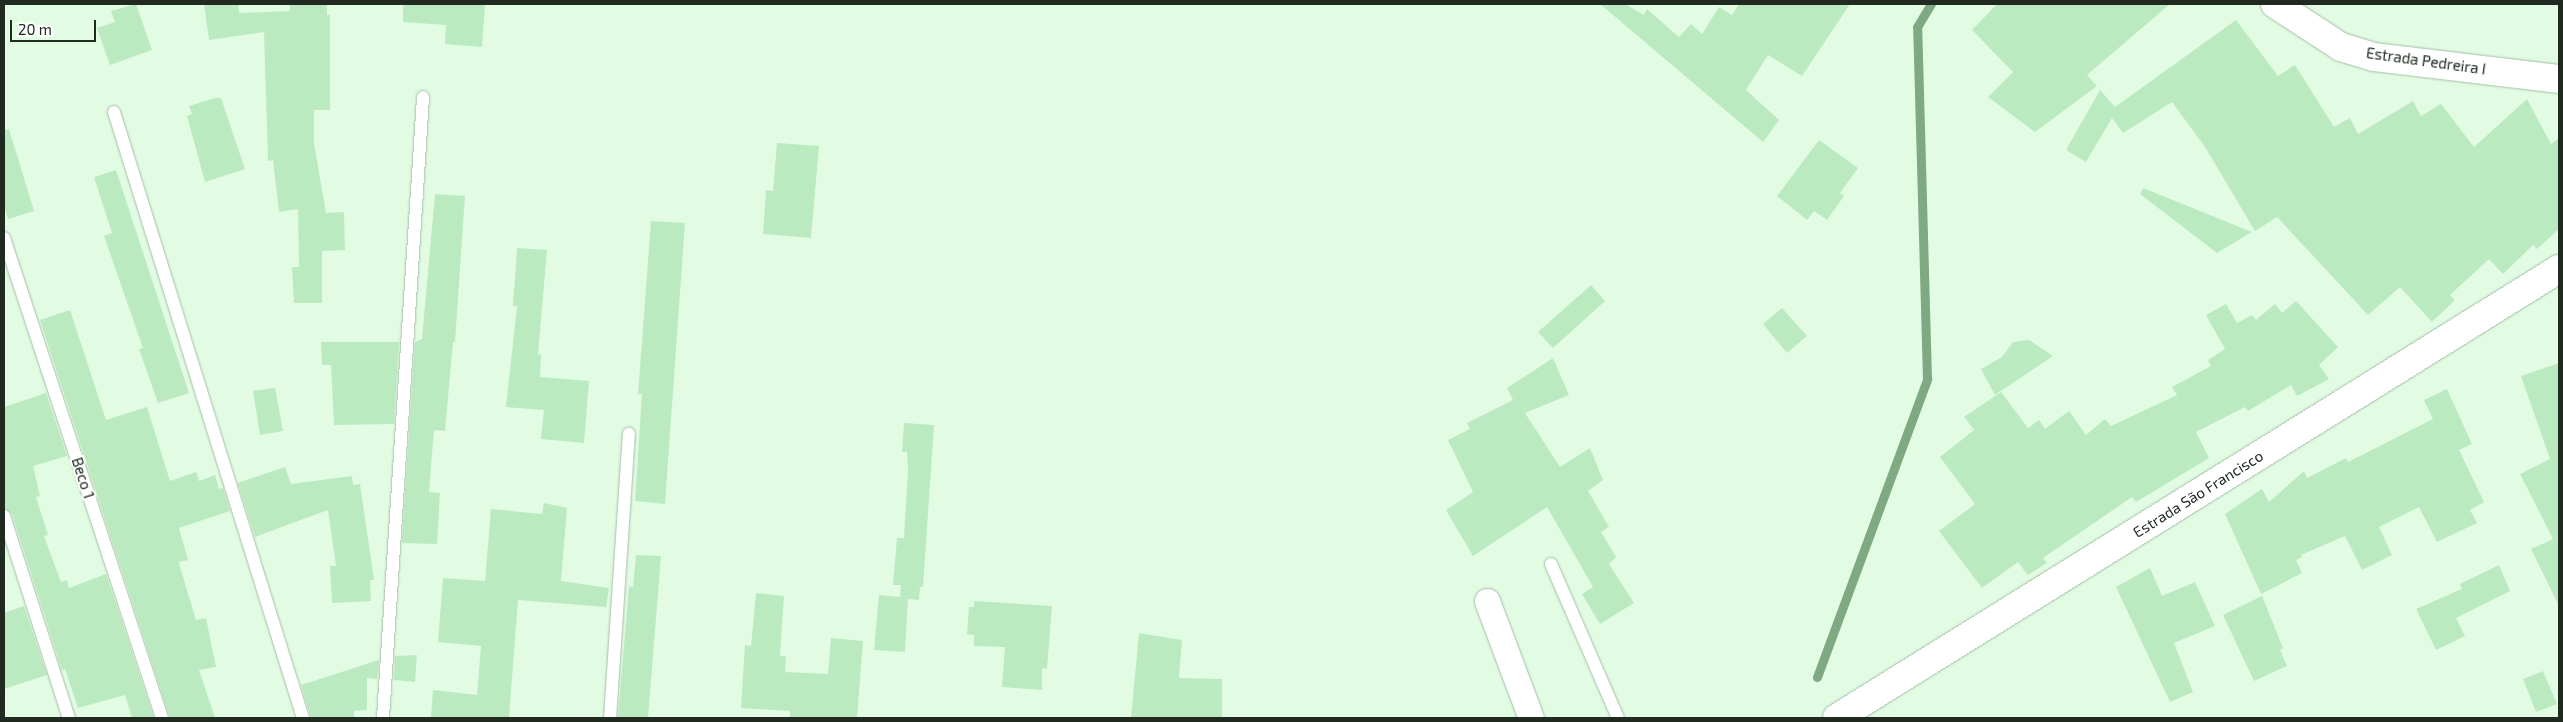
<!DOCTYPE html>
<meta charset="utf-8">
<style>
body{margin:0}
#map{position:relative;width:2563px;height:722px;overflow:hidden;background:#e2fce4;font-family:"Exo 2",sans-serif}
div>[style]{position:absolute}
.stream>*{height:9px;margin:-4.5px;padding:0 4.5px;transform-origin:4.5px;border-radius:4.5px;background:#7ea982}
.building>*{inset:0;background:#bceac0}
.roads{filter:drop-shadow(0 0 1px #a5bea8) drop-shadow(0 0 1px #a5bea8)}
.service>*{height:12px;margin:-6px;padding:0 6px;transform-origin:6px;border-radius:6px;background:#fff}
.minor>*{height:25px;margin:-12.5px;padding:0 12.5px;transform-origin:12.5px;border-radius:12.5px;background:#fff}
.tertiary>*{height:28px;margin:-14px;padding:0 14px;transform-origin:14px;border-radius:14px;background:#fff}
.secondary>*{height:28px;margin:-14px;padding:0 14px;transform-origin:14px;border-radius:14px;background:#fff}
span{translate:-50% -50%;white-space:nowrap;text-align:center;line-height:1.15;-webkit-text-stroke:4px #fff;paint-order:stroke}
.street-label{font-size:15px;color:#202a21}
.frame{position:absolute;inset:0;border:5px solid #202a21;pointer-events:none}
.scale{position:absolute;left:10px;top:20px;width:86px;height:22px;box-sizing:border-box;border:2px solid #202a21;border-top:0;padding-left:6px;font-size:15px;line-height:18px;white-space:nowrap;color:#202a21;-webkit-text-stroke:4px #fff;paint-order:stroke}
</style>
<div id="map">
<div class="stream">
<i style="left:1817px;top:677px;width:318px;rotate:-69.7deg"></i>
<i style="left:1927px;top:379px;width:352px;rotate:-91.6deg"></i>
<i style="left:1917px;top:27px;width:27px;rotate:-59deg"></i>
</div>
<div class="building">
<i style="clip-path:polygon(136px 4px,152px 50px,110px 65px,97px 28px,115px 22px,111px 11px)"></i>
<i style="clip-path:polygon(204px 4px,238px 4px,239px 13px,290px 11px,290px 4px,327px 4px,327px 15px,330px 15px,330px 110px,314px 110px,314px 143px,326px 213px,344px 212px,345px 250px,322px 251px,322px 303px,294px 303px,292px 267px,299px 267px,298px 209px,279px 212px,273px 160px,268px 161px,264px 32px,209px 40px)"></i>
<i style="clip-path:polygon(403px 4px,485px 4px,482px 47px,445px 44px,446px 25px,403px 22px)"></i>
<i style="clip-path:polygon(1600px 4px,1625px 4px,1644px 15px,1647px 9px,1679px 37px,1691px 24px,1702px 34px,1719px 7px,1732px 15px,1739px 4px,1850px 4px,1802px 76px,1768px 55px,1746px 90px,1779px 120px,1763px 142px)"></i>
<i style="clip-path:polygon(1997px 4px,2170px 4px,2087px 75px,2097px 86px,2035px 132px,1988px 97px,2013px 72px,1972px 30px)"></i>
<i style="clip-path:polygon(2236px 20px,2278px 76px,2295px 65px,2334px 127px,2350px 118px,2358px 134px,2413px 101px,2421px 116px,2441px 104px,2474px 147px,2527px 99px,2551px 144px,2559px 138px,2559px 229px,2537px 249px,2533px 245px,2503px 274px,2489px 259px,2450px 295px,2455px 300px,2432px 322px,2400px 287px,2368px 315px,2277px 217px,2255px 231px,2205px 147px,2172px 102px,2123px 133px,2112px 118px,2086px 162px,2066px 150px,2100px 90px,2115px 107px)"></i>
<i style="clip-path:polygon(215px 98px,221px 98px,245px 169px,205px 182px,187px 116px,192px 114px,189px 106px)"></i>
<i style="clip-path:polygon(9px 129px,34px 211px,8px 219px,4px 206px,4px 130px)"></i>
<i style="clip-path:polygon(1819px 140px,1858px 168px,1840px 193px,1844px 196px,1827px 220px,1814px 211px,1807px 220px,1777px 196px)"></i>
<i style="clip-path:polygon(777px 143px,819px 146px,811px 238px,763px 234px,766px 190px,773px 191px)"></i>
<i style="clip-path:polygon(116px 170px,189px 393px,158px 403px,139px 349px,143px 348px,104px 236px,112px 233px,94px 177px)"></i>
<i style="clip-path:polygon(2143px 188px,2252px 232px,2217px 253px,2140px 194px)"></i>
<i style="clip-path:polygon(435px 194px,465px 196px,455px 342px,453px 342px,445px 431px,434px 430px,429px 492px,440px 493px,437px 544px,402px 543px,415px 342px,422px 339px)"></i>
<i style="clip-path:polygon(651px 221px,685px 223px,665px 504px,635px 501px,642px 394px,638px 394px)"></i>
<i style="clip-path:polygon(517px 248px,547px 250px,538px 354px,541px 355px,540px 377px,589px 381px,584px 443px,541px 439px,544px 410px,506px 407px,517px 306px,513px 306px)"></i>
<i style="clip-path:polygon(1591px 285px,1605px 301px,1553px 348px,1538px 332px)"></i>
<i style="clip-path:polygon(2296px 301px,2338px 347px,2319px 365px,2329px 379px,2297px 396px,2291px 385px,2248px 411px,2245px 407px,2196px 432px,2209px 458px,2136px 502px,2132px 497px,2043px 558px,2047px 563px,2028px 575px,2018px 562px,1982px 588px,1939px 531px,1975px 504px,1940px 457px,1974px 430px,1964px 417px,2001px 392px,2028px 428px,2039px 420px,2045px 429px,2069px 411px,2086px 435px,2105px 419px,2111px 426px,2177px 395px,2172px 387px,2211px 366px,2208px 360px,2225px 349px,2206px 315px,2226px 304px,2237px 323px,2252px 315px,2256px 320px,2275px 304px,2282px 313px)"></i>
<i style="clip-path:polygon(1782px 308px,1807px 336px,1787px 353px,1763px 324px)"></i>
<i style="clip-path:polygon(70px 310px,106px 420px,147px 407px,170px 481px,196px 472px,199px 481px,215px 475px,219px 489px,223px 488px,230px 511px,179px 528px,188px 560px,179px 562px,180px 567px,196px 620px,206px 618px,216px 667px,199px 670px,215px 718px,170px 718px,40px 320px)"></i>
<i style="clip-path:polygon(2029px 340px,2053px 356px,1995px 395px,1981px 369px,2002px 357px,2013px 342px)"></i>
<i style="clip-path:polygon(321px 342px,399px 342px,394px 424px,334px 425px,331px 365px,322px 365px)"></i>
<i style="clip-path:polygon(1553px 358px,1569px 395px,1525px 413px,1560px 467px,1590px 448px,1603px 480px,1588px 491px,1609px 527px,1601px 532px,1616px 557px,1609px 564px,1634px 603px,1600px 624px,1582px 594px,1593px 587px,1547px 507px,1473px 556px,1446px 510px,1473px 492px,1448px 440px,1470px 429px,1467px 423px,1513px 400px,1507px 388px)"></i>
<i style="clip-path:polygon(2559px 363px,2559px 606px,2531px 549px,2553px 539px,2520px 474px,2550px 459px,2521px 376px)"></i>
<i style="clip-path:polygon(275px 388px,283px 431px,260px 435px,253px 391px)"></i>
<i style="clip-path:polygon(2447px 389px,2472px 444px,2459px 450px,2484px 502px,2470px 510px,2477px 523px,2437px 542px,2419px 507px,2379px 527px,2392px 555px,2362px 570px,2345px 536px,2301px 555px,2302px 557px,2296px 560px,2302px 573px,2261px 594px,2225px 514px,2262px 489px,2269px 502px,2304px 471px,2307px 478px,2346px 458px,2348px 462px,2433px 419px,2424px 400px)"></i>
<i style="clip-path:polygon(46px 393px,67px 456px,33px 466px,40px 496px,36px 497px,48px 535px,44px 536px,61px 582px,67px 580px,69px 588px,106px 574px,154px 718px,132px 718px,125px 695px,78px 708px,65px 669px,62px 670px,12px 514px,4px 508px,4px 407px)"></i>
<i style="clip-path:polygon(904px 423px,934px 425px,923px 587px,920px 587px,919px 600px,908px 599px,905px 652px,874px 650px,879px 595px,900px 597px,901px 585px,893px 585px,897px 538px,904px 538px,908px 470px,907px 452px,902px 452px)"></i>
<i style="clip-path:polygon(285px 467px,291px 484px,352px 476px,353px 485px,360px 484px,374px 580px,370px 580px,371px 601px,332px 603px,330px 566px,336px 566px,328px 510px,255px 537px,238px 483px)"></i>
<i style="clip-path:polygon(544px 503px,567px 508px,561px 581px,609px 588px,606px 607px,518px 600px,509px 718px,431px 718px,433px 690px,477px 695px,481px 646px,438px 642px,443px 578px,485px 581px,491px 509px,542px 514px)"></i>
<i style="clip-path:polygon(636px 555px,661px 556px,648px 718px,618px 718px,629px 586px,633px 587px)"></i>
<i style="clip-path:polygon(2499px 565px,2510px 591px,2456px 618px,2465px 636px,2436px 650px,2416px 609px,2462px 589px,2460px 584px)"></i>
<i style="clip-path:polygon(2150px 568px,2162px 596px,2195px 582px,2215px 626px,2174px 643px,2193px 692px,2170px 702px,2116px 587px)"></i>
<i style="clip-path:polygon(756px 593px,784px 596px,780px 656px,786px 656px,785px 672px,828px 674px,831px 638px,863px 641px,857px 718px,790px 718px,790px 711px,741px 708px,745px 645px,751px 646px)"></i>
<i style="clip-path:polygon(2262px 596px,2283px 648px,2280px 650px,2287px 666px,2254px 681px,2223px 615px)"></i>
<i style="clip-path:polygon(974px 601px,1052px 606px,1047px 669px,1042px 668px,1042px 690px,1002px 687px,1005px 647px,974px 646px,974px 635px,967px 634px,969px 607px,974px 607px)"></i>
<i style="clip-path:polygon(24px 606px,47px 675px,4px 689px,4px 613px)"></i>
<i style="clip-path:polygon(1139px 633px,1182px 640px,1179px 678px,1222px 679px,1222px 718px,1131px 718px)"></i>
<i style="clip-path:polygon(417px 655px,415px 682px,394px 680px,395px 656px)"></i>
<i style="clip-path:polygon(379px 660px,377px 679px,367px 678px,367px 710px,354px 711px,354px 718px,311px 718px,301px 685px)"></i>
<i style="clip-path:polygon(2543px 671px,2557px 704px,2536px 712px,2523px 679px)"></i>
</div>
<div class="roads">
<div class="service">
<i style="left:114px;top:112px;width:635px;rotate:72.68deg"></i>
<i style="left:4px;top:238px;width:505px;rotate:71.78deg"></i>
<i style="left:4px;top:516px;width:212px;rotate:72.2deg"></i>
<i style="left:1551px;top:564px;width:168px;rotate:66.5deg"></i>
<i style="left:383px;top:718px;width:622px;rotate:-86.31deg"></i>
<i style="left:610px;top:718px;width:285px;rotate:-86.2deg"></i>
</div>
<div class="minor">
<i style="left:1487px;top:601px;width:125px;rotate:69.4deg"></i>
</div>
<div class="tertiary">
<i style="left:2275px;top:4px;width:79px;rotate:33.1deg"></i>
<i style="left:2341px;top:47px;width:34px;rotate:17deg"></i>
<i style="left:2374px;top:57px;width:186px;rotate:6.8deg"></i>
</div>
<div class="secondary">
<i style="left:1837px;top:718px;width:850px;rotate:-31.88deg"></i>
</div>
</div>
<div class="street-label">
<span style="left:2426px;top:61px;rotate:8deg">Estrada Pedreira I</span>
<span style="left:83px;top:478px;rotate:72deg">Beco 1</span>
<span style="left:2198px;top:494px;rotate:-32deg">Estrada São Francisco</span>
</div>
<div class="frame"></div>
<div class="scale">20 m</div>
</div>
